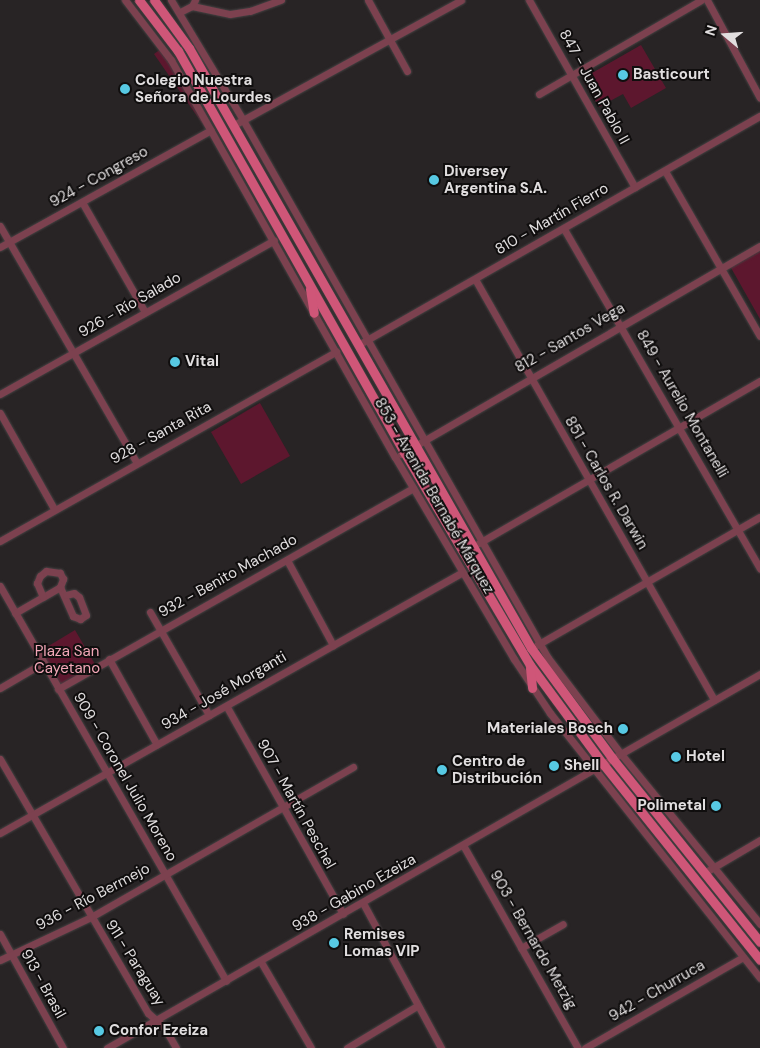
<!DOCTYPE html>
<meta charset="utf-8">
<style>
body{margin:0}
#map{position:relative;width:760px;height:1048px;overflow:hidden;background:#282425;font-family:"DM Sans",sans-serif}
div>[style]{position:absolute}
.green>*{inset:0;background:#5d172e}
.roads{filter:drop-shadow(0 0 1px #464243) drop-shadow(0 0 1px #464243)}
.minor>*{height:7px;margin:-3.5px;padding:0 3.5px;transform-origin:3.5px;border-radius:3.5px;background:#7c414f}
.major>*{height:9px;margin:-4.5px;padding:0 4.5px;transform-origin:4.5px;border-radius:4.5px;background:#cf5678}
.dots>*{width:14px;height:14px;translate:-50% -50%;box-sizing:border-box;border:2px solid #100e0e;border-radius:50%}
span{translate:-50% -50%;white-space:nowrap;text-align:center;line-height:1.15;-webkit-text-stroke:4px #100e0e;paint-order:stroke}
.poi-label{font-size:15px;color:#e1dedf;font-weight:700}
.left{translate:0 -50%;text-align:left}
.right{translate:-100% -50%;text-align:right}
.street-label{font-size:15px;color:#e1dedf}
.park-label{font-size:15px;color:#f3a7b8}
.north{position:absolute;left:700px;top:10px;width:50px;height:50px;-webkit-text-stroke:4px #100e0e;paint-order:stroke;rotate:288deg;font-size:14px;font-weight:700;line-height:20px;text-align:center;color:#e1dedf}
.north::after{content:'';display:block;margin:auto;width:18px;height:22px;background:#e1dedf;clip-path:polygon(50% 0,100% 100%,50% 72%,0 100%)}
</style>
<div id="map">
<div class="green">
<i style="clip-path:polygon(641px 45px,666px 88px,631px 108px,623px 94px,599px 107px,584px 82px,585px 77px)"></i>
<i style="clip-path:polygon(161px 49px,208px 128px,206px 129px,154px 54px)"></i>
<i style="clip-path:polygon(760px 249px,760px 319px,730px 266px)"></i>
<i style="clip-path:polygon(260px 403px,290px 456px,241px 484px,211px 432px)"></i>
<i style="clip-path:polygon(75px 630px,96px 666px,58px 689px,37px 653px)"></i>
</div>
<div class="roads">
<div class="minor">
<i style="left:125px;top:0;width:76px;rotate:52.5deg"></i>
<i style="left:171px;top:60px;width:456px;rotate:60.6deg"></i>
<i style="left:395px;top:457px;width:234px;rotate:59.5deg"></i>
<i style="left:514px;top:659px;width:65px;rotate:56.3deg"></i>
<i style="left:550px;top:713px;width:338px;rotate:51.6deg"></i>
<i style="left:171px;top:0;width:140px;rotate:59deg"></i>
<i style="left:243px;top:120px;width:618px;rotate:60.45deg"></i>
<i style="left:548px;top:658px;width:121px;rotate:52.8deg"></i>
<i style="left:621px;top:754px;width:220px;rotate:50.7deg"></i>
<i style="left:368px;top:0;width:81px;rotate:61.2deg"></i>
<i style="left:529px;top:0;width:215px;rotate:60.5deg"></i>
<i style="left:707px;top:0;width:111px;rotate:61.6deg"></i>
<i style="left:192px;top:6px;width:39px;rotate:12deg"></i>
<i style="left:230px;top:14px;width:20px;rotate:-9deg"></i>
<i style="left:250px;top:11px;width:33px;rotate:-20deg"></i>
<i style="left:180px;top:12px;width:13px;rotate:-27deg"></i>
<i style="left:192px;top:6px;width:7px;rotate:-63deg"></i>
<i style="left:539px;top:94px;width:187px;rotate:-30.1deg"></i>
<i style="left:234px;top:125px;width:259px;rotate:-28.8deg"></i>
<i style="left:665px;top:171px;width:190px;rotate:60.1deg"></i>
<i style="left:82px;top:202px;width:127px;rotate:60.2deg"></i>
<i style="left:0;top:226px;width:272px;rotate:60deg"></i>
<i style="left:564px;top:229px;width:392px;rotate:60deg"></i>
<i style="left:0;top:247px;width:241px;rotate:-29deg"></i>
<i style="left:475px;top:279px;width:484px;rotate:60.4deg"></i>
<i style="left:358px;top:345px;width:463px;rotate:-29.7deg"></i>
<i style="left:0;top:394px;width:314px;rotate:-29.3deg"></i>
<i style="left:0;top:413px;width:110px;rotate:60.6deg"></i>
<i style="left:401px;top:454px;width:415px;rotate:-30.1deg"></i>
<i style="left:0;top:541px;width:386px;rotate:-29.4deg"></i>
<i style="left:479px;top:543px;width:324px;rotate:-30deg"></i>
<i style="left:287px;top:560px;width:97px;rotate:61.6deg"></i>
<i style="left:0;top:586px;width:455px;rotate:60.2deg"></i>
<i style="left:60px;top:587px;width:32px;rotate:66deg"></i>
<i style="left:73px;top:616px;width:8px;rotate:23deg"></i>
<i style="left:80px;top:619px;width:7px;rotate:-34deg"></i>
<i style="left:86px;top:615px;width:19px;rotate:-111deg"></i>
<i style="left:79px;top:597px;width:6px;rotate:-141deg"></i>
<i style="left:74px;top:593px;width:8px;rotate:166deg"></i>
<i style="left:150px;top:612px;width:119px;rotate:60.2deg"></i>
<i style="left:15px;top:613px;width:32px;rotate:-30deg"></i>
<i style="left:43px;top:597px;width:20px;rotate:-30deg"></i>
<i style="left:60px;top:587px;width:9px;rotate:-69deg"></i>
<i style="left:63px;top:579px;width:7px;rotate:-117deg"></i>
<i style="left:60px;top:573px;width:14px;rotate:-172deg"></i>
<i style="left:46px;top:571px;width:8px;rotate:140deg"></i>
<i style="left:40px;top:576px;width:8px;rotate:113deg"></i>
<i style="left:37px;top:583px;width:15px;rotate:67deg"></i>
<i style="left:537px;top:645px;width:257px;rotate:-29.9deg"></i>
<i style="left:109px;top:659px;width:98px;rotate:60.8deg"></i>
<i style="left:0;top:688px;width:50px;rotate:-30.2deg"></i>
<i style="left:58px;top:689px;width:408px;rotate:-29.5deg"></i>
<i style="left:227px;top:707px;width:237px;rotate:60.7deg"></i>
<i style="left:0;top:759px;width:294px;rotate:59.8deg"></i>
<i style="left:148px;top:1013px;width:21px;rotate:41deg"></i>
<i style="left:164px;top:1027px;width:24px;rotate:60deg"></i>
<i style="left:0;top:833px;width:529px;rotate:-29.42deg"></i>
<i style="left:463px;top:845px;width:233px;rotate:60.5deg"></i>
<i style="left:704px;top:873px;width:65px;rotate:-30.5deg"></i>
<i style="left:363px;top:903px;width:165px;rotate:61.7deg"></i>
<i style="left:0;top:934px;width:130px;rotate:61.1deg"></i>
<i style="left:521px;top:948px;width:48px;rotate:-29.7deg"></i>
<i style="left:0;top:960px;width:101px;rotate:-25.3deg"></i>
<i style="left:91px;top:917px;width:302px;rotate:-29.8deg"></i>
<i style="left:261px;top:962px;width:99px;rotate:59.8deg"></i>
<i style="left:107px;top:1048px;width:753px;rotate:-29.8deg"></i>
<i style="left:347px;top:1048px;width:82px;rotate:-31deg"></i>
<i style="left:585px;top:1048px;width:182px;rotate:-29.9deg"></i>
</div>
<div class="major">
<i style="left:139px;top:0;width:64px;rotate:52.6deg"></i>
<i style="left:178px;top:51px;width:460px;rotate:60.6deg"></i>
<i style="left:404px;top:452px;width:247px;rotate:59.4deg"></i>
<i style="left:530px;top:665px;width:123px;rotate:53.6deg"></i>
<i style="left:603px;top:764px;width:251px;rotate:51.3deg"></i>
<i style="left:154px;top:0;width:59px;rotate:53.9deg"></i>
<i style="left:189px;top:48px;width:691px;rotate:60.32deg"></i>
<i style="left:531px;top:648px;width:137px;rotate:53.6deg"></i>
<i style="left:612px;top:758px;width:236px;rotate:51.2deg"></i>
<i style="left:310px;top:289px;width:24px;rotate:81deg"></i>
<i style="left:530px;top:668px;width:20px;rotate:84deg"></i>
</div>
</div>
<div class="dots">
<i style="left:623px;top:75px;background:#57c9e3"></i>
<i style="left:125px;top:89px;background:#57c9e3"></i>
<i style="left:434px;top:180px;background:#57c9e3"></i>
<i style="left:175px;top:362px;background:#57c9e3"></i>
<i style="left:623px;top:729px;background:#57c9e3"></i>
<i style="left:676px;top:757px;background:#57c9e3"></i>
<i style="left:554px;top:766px;background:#57c9e3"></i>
<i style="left:442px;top:770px;background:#57c9e3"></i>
<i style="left:716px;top:806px;background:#57c9e3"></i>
<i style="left:334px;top:943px;background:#57c9e3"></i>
<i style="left:99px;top:1031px;background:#57c9e3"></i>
</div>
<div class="poi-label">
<span class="left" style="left:633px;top:75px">Basticourt</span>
<span class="left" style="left:135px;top:89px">Colegio Nuestra<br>Señora de Lourdes</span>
<span class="left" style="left:444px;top:180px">Diversey<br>Argentina S.A.</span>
<span class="left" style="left:185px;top:362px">Vital</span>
<span class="right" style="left:613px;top:729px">Materiales Bosch</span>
<span class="left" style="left:686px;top:757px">Hotel</span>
<span class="left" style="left:452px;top:770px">Centro de<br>Distribución</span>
<span class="left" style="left:564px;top:766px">Shell</span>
<span class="right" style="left:706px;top:806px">Polimetal</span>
<span class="left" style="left:344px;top:943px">Remises<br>Lomas VIP</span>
<span class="left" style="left:109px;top:1031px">Confor Ezeiza</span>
</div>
<div class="street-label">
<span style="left:594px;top:87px;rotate:61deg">847 - Juan Pablo II</span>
<span style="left:99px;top:177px;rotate:-29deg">924 - Congreso</span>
<span style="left:552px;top:219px;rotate:-30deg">810 - Martín Fierro</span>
<span style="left:130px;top:305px;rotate:-30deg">926 - Río Salado</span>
<span style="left:570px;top:338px;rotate:-30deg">812 - Santos Vega</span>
<span style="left:682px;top:404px;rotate:60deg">849 - Aurelio Montanelli</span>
<span style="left:161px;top:433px;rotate:-29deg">928 - Santa Rita</span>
<span style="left:606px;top:483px;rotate:60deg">851 - Carlos R. Darwin</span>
<span style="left:434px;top:496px;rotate:60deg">853 - Avenida Bernabé Márquez</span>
<span style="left:228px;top:576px;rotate:-29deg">932 - Benito Machado</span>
<span style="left:224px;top:691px;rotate:-30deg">934 - José Morganti</span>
<span style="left:125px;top:777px;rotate:60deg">909 - Coronel Julio Moreno</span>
<span style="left:296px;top:804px;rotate:61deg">907 - Martín Peschel</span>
<span style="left:354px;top:893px;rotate:-30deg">938 - Gabino Ezeiza</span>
<span style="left:93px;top:897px;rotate:-28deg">936 - Río Bermejo</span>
<span style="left:533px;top:940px;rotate:60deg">903 - Bernardo Metzig</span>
<span style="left:135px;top:963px;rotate:58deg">911 - Paraguay</span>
<span style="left:43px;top:984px;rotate:61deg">913 - Brasil</span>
<span style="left:657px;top:991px;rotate:-30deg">942 - Churruca</span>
</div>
<div class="park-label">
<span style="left:67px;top:660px">Plaza San<br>Cayetano</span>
</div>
<div class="north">N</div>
</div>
